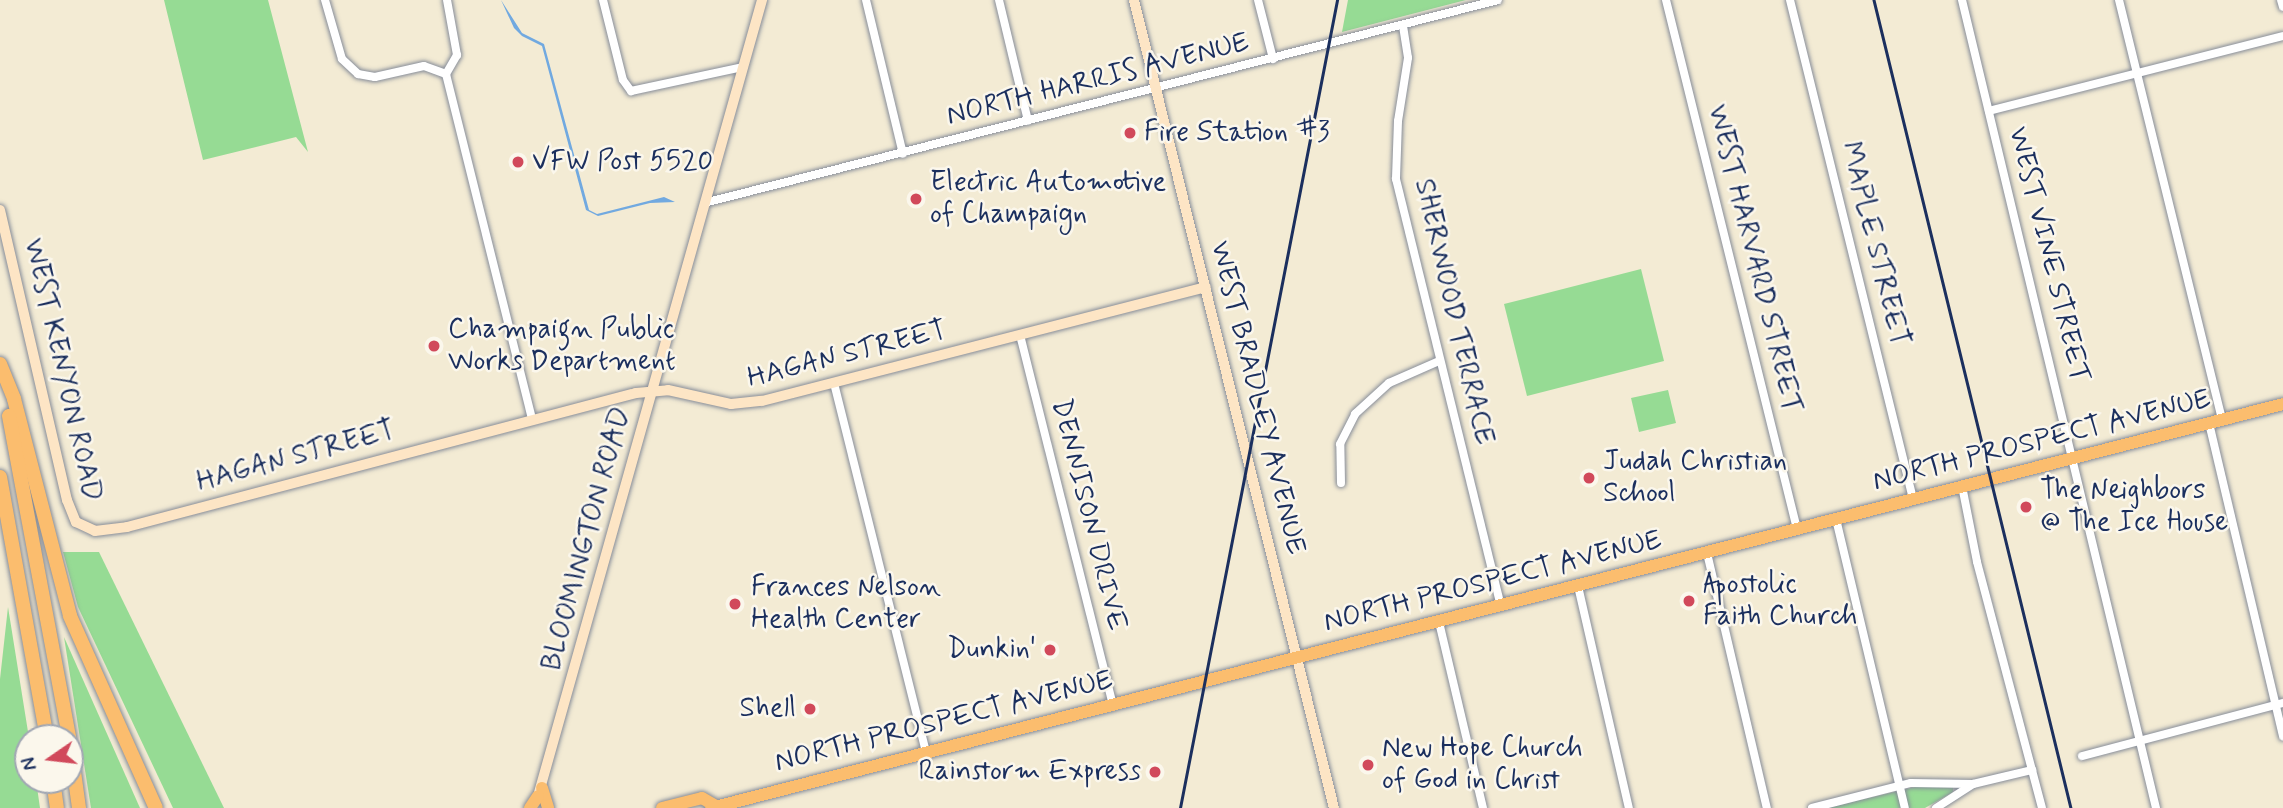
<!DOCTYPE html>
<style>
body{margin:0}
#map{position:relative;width:2283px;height:808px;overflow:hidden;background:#f3ebd4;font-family:Mynerve,sans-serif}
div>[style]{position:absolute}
.green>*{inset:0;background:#96db94}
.water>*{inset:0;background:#71a9e0}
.roads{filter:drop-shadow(0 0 2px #878d99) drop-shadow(0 0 2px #878d99)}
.street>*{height:8px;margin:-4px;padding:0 4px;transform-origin:4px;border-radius:4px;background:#fff}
.secondary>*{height:10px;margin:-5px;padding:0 5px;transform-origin:5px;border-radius:5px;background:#fde5c5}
.primary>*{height:12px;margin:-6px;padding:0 6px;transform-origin:6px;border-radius:6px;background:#fbbd6e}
.highway>*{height:14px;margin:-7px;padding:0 7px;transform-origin:7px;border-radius:7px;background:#fbbd6e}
.rail>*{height:2.5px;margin:-1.25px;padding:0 1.25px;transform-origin:1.25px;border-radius:1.25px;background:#1b2f5e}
.dots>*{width:19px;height:19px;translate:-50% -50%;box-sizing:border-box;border:4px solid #fbf7ec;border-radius:50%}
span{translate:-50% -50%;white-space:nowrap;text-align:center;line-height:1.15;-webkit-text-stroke:5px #fbf7ec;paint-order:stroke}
.street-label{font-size:28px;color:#1b2f5e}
.poi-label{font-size:28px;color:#1b2f5e}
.left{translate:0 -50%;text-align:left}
.right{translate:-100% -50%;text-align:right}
.north{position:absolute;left:14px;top:724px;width:70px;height:70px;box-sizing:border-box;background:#fbf7ec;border:2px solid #a1a7b3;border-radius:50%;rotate:256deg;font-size:19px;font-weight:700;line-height:28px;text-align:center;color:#1b2f5e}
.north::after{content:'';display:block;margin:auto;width:24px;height:32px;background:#d1495b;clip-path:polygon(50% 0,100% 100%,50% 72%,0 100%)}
</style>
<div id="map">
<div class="green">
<i style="clip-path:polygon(164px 0,268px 0,308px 152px,296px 137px,203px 160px)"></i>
<i style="clip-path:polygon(1348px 0,1466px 0,1342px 32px)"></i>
<i style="clip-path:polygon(1641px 269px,1664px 361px,1527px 396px,1504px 304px)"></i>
<i style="clip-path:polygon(1668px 390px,1676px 423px,1639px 432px,1631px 398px)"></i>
<i style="clip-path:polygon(63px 552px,99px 552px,224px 808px,173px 808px,78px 607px)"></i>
<i style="clip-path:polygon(8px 607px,29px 738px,28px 780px,36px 780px,40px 808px,0 808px,0 679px)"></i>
<i style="clip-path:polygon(64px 637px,140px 808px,91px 808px)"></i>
<i style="clip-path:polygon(1953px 786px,1953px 792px,1925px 808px,1827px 808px,1915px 787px)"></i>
</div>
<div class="water">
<i style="clip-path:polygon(501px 0,522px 33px,544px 44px,589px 210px,597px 214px,664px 197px,675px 202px,650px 203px,598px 216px,586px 210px,542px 46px,522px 36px,514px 28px)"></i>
</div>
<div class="roads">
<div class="street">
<i style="left:325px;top:0;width:61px;rotate:73.9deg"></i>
<i style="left:342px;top:59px;width:22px;rotate:43deg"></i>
<i style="left:358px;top:74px;width:17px;rotate:10deg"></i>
<i style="left:375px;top:77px;width:50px;rotate:-12.7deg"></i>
<i style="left:424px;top:66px;width:23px;rotate:20deg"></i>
<i style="left:447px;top:0;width:56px;rotate:79.7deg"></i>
<i style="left:457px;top:55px;width:22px;rotate:120deg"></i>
<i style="left:446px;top:74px;width:355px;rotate:76deg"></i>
<i style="left:603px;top:0;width:82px;rotate:76deg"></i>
<i style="left:623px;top:80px;width:14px;rotate:54deg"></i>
<i style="left:631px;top:91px;width:115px;rotate:-12.1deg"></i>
<i style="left:866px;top:0;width:158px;rotate:76.5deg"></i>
<i style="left:999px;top:0;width:124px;rotate:76.5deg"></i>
<i style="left:1258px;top:0;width:61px;rotate:75.7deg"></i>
<i style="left:1666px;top:0;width:545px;rotate:76.09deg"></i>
<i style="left:1790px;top:0;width:514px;rotate:76.15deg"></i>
<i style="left:1962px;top:0;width:831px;rotate:76.5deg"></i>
<i style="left:2119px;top:0;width:432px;rotate:76.2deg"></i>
<i style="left:2281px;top:0;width:7px;rotate:74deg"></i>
<i style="left:1403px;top:26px;width:32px;rotate:81deg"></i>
<i style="left:1408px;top:58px;width:64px;rotate:99deg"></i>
<i style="left:1398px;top:121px;width:58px;rotate:92deg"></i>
<i style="left:1396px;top:179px;width:440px;rotate:76.2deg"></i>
<i style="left:1989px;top:111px;width:303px;rotate:-14.3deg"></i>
<i style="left:708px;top:202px;width:815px;rotate:-14.34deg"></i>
<i style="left:1020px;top:335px;width:382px;rotate:75.9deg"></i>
<i style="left:834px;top:383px;width:380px;rotate:76deg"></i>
<i style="left:2209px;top:423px;width:322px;rotate:76.7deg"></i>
<i style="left:1341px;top:483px;width:39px;rotate:-91deg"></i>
<i style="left:1340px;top:444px;width:34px;rotate:-63deg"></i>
<i style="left:1355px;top:414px;width:46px;rotate:-42.4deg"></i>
<i style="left:1389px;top:383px;width:55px;rotate:-23.7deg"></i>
<i style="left:1962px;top:486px;width:77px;rotate:78.8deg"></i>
<i style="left:1977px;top:562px;width:254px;rotate:75.2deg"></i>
<i style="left:1836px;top:519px;width:297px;rotate:76.6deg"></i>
<i style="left:1707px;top:553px;width:262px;rotate:76.8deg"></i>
<i style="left:1578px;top:586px;width:228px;rotate:77.1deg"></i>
<i style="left:1439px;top:622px;width:191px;rotate:76.7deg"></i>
<i style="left:2082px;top:756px;width:208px;rotate:-14.8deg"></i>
<i style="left:1812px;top:808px;width:102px;rotate:-14.2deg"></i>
<i style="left:1911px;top:783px;width:62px;rotate:0.9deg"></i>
<i style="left:1973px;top:784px;width:61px;rotate:-13.3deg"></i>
<i style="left:1936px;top:808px;width:44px;rotate:-33deg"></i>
</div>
<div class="secondary">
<i style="left:1134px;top:0;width:832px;rotate:76.1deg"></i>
<i style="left:0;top:210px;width:298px;rotate:77deg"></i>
<i style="left:67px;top:500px;width:24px;rotate:68deg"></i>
<i style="left:76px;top:522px;width:21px;rotate:25deg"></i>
<i style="left:95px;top:531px;width:32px;rotate:-7deg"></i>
<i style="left:127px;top:527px;width:526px;rotate:-14.75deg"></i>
<i style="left:636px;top:393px;width:32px;rotate:-5deg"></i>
<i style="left:668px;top:390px;width:65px;rotate:12.5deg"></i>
<i style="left:731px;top:404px;width:31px;rotate:-6deg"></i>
<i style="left:762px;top:401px;width:458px;rotate:-14.4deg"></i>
<i style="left:538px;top:796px;width:827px;rotate:-74.28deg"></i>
</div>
<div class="primary">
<i style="left:542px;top:788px;width:21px;rotate:73deg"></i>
<i style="left:530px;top:808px;width:14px;rotate:-56deg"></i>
<i style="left:662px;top:808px;width:41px;rotate:-14deg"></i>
<i style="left:702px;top:798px;width:14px;rotate:30deg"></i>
<i style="left:711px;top:808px;width:1623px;rotate:-14.41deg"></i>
</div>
<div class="highway">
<i style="left:0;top:364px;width:38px;rotate:68deg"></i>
<i style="left:14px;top:399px;width:224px;rotate:75.5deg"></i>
<i style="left:70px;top:616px;width:210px;rotate:65.9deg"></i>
<i style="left:9px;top:416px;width:328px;rotate:79.4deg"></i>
<i style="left:0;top:477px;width:265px;rotate:79.8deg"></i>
<i style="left:70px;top:743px;width:66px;rotate:82.1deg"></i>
<i style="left:53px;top:780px;width:28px;rotate:82deg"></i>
</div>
</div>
<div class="rail">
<i style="left:1874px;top:0;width:832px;rotate:76.3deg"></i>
<i style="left:1180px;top:808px;width:823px;rotate:-79deg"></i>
</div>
<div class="dots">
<i style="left:1130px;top:133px;background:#d1495b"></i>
<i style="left:518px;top:162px;background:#d1495b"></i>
<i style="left:916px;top:199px;background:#d1495b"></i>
<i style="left:434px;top:346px;background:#d1495b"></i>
<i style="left:1589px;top:478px;background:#d1495b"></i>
<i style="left:2026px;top:507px;background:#d1495b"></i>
<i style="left:1689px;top:601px;background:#d1495b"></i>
<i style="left:735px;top:604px;background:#d1495b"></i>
<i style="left:1050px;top:650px;background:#d1495b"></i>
<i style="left:810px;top:709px;background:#d1495b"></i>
<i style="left:1368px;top:765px;background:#d1495b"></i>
<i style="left:1155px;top:772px;background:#d1495b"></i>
</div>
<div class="street-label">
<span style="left:1098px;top:80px;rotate:-14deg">NORTH HARRIS AVENUE</span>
<span style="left:1874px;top:244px;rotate:76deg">MAPLE STREET</span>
<span style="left:2048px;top:255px;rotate:76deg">WEST VINE STREET</span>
<span style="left:1754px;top:259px;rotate:76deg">WEST HARVARD STREET</span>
<span style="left:1453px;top:312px;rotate:77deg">SHERWOOD TERRACE</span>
<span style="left:847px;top:355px;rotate:-14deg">HAGAN STREET</span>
<span style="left:62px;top:370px;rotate:77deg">WEST KENYON ROAD</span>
<span style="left:1257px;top:398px;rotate:76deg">WEST BRADLEY AVENUE</span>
<span style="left:2042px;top:441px;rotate:-14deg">NORTH PROSPECT AVENUE</span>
<span style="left:296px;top:457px;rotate:-15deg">HAGAN STREET</span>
<span style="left:1088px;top:515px;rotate:76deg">DENNISON DRIVE</span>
<span style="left:587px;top:539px;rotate:-75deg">BLOOMINGTON ROAD</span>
<span style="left:1493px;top:582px;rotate:-14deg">NORTH PROSPECT AVENUE</span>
<span style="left:944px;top:722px;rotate:-14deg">NORTH PROSPECT AVENUE</span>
</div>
<div class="poi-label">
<span class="left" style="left:1144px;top:133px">Fire Station #3</span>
<span class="left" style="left:532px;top:162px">VFW Post 5520</span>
<span class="left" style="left:930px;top:199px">Electric Automotive<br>of Champaign</span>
<span class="left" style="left:448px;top:346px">Champaign Public<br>Works Department</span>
<span class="left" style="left:1603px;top:478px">Judah Christian<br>School</span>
<span class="left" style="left:2040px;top:507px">The Neighbors<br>@ The Ice House</span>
<span class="left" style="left:1703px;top:601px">Apostolic<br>Faith Church</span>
<span class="left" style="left:751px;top:604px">Frances Nelson<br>Health Center</span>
<span class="right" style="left:1036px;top:650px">Dunkin'</span>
<span class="right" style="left:796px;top:709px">Shell</span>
<span class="left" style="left:1382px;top:765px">New Hope Church<br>of God in Christ</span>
<span class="right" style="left:1141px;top:772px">Rainstorm Express</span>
</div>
<div class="north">N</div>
</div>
